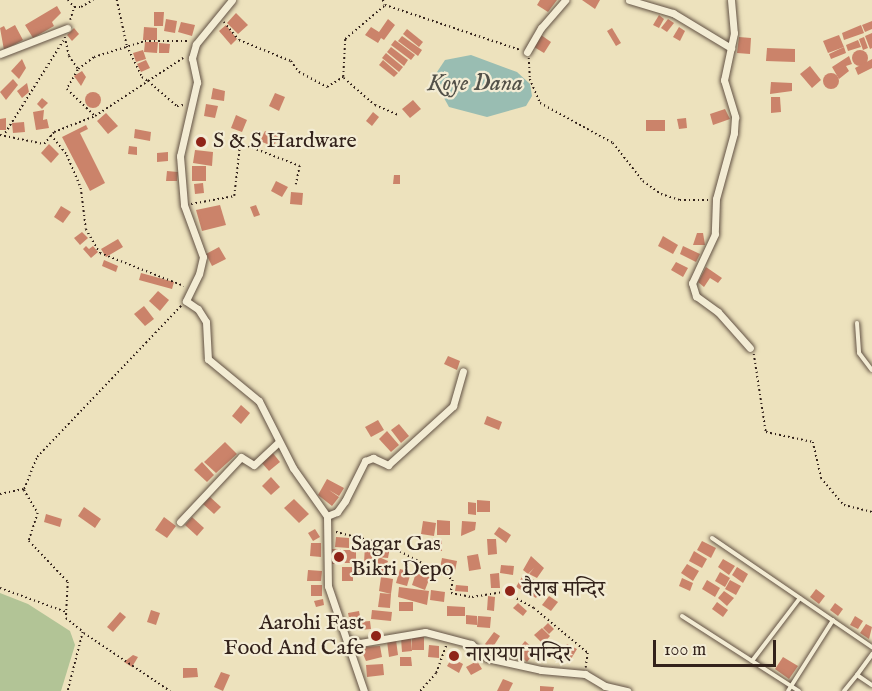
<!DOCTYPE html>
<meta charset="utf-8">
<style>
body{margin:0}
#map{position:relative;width:872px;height:691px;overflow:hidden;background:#ede2bd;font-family:"IM FELL English","Noto Serif Devanagari",serif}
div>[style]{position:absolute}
.green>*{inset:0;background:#b2c496}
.water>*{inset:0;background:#99bdb2}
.building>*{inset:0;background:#cb836a}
.round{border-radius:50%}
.path>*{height:1.5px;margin-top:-0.75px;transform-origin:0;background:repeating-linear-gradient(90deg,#33221b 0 1.5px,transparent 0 4.5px)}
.roads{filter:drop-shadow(0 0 2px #625244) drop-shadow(0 0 2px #625244)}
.lane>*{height:4px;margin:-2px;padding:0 2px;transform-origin:2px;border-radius:2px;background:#f3ecd4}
.street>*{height:7px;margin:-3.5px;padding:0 3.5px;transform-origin:3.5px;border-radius:3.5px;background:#f3ecd4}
.dots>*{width:16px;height:16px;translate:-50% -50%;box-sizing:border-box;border:3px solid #f3ecd4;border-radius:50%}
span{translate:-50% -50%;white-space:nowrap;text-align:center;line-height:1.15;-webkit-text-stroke:4.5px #f3ecd4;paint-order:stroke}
.poi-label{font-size:22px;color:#33221b}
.left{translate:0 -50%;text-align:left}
.right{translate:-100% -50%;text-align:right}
.water-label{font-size:24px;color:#525048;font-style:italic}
.scale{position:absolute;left:653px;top:640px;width:123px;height:27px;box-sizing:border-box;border:3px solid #33221b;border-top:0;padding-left:8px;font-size:18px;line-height:21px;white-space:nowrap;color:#33221b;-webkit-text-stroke:4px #f3ecd4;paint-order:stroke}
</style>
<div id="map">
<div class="green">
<i style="clip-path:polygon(0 593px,28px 604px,70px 631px,75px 645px,61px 691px,0 691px)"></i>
</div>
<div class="water">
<i style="clip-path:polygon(471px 55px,517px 72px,530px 84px,532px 96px,526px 106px,487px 117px,449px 107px,433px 78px,445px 60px)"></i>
</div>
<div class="building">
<i style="clip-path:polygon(540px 0,557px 0,548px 12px,537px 5px)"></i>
<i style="clip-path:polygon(582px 0,600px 0,595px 9px)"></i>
<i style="clip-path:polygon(57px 6px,61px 13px,52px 22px,54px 26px,33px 38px,25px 25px)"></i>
<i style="clip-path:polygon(154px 12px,164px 12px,163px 26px,154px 26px)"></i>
<i style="clip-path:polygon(236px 13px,248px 25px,238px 34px,227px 23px)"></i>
<i style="clip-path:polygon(659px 15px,664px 19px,659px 28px,653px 25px)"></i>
<i style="clip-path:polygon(166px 19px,177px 21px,175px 33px,164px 31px)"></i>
<i style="clip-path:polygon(388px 19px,395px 25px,384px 40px,381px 38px,378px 43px,365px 35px,371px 27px,379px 32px)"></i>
<i style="clip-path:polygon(668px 19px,674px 23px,667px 32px,661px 28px)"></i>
<i style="clip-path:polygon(872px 21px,872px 29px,865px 32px,862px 25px)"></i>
<i style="clip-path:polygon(181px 22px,195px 25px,192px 36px,178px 32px)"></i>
<i style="clip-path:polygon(15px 25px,23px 40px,4px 50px,0 28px,4px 26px,6px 30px)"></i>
<i style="clip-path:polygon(226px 25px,237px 39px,231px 45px,219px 31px)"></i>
<i style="clip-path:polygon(861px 25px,864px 33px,844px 40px,842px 33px)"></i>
<i style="clip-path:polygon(144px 27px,157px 28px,157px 40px,143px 40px)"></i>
<i style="clip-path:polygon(679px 27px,685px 31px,680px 41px,673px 37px)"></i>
<i style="clip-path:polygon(74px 28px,79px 34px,72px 41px,67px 35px)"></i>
<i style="clip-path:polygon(612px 28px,621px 43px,616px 46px,607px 31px)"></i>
<i style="clip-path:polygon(407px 29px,423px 42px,419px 47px,403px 34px)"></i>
<i style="clip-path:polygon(872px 33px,872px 48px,870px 49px,865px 36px)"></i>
<i style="clip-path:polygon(541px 35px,551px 42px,544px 53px,534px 47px)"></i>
<i style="clip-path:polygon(839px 35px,844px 47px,828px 53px,823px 41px)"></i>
<i style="clip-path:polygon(402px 36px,422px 50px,418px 56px,398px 41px)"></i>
<i style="clip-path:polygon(739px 37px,751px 38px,750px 54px,737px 53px)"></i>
<i style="clip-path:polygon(864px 37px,868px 48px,863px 50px,859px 39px)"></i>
<i style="clip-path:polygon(395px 40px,415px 55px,411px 60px,391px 45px)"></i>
<i style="clip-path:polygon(858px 40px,861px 47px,848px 51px,846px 45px)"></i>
<i style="clip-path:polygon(145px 42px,158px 42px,157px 53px,144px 52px)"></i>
<i style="clip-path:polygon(159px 43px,170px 44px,169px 53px,159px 53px)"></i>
<i style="clip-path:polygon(391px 47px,408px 60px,404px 66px,387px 52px)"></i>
<i style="clip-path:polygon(844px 47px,846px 53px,831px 59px,829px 54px)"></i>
<i style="clip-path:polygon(767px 48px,795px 49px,795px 62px,766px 61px)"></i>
<i style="clip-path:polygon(143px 50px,146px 59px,136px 62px,133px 53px)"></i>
<i class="round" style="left:852px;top:50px;width:16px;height:16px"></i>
<i style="clip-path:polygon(386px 53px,403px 67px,399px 72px,382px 58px)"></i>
<i style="clip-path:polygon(849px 56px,852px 64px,846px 66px,849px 71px,839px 79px,832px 67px)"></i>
<i style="clip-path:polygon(22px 59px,26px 68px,19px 79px,11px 71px)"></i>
<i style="clip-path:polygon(872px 59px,872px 68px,858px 75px,855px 68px)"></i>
<i style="clip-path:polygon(146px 60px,150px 68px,141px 72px,137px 64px)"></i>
<i style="clip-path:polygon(383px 60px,398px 73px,394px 77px,379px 65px)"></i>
<i style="clip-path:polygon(810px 66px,821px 80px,812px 88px,800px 74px)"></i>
<i style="clip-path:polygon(82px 71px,86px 77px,81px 86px,74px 76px)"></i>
<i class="round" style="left:823px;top:73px;width:16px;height:16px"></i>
<i style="clip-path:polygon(13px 79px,18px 85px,6px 100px,0 92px)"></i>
<i style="clip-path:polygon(771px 82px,792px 83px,792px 91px,770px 94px)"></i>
<i style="clip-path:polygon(27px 83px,29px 92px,22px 98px,17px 91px)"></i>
<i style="clip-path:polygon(213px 88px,225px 91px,224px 101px,211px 99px)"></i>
<i class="round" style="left:85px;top:92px;width:16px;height:16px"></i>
<i style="clip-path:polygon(275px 93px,285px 97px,279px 111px,269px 106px)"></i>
<i style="clip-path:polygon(771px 97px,780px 97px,781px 112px,771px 113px)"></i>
<i style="clip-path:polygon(42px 98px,48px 103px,42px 109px,37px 104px)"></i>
<i style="clip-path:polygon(413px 100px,421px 109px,410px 118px,402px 109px)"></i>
<i style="clip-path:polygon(206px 104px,218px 106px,215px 118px,204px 116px)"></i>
<i style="clip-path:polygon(725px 109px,730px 119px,713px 125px,710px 114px)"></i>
<i style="clip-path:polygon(44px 110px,43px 120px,47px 119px,49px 128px,36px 130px,33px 112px)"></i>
<i style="clip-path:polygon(373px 112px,379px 117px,372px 126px,366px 121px)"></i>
<i style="clip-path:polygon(106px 113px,118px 126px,108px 134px,97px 121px)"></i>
<i style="clip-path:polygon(236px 115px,247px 120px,242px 132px,231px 128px)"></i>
<i style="clip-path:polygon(6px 118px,6px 130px,0 130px,0 119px)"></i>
<i style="clip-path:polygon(686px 118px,687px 128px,679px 129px,677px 119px)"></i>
<i style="clip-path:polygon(646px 120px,665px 120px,665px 131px,646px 131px)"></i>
<i style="clip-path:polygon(24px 122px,25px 132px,13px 133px,12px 123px)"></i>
<i style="clip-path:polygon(86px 125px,88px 129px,80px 133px,105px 183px,90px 191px,62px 137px)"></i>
<i style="clip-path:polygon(135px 129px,151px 132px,150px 141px,134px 138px)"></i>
<i style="clip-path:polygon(265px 131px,278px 136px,274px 147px,260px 141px)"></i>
<i style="clip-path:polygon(49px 144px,59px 154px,51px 163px,41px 153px)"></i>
<i style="clip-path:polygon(129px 146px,137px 147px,137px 155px,128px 154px)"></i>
<i style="clip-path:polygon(195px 150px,213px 152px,212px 166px,193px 163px)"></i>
<i style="clip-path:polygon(168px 152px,168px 161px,157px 162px,157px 153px)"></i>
<i style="clip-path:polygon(192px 166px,206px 166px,206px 181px,192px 181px)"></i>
<i style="clip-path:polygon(167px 171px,178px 172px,177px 181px,166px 181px)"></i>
<i style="clip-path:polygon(394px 175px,400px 175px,400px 184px,393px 184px)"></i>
<i style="clip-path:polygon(276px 181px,288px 187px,282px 197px,271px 191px)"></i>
<i style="clip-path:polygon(203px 183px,204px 193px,195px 194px,194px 184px)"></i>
<i style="clip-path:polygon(291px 192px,303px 193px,302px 205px,290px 204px)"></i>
<i style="clip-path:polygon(220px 205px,226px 225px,202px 231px,196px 210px)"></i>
<i style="clip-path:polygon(256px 205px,260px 215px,254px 217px,250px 207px)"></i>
<i style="clip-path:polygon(61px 206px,71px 212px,63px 223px,54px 217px)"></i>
<i style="clip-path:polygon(82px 232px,88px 238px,80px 245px,74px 238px)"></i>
<i style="clip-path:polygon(697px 233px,703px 233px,705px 245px,693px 245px)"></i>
<i style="clip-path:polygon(663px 236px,678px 245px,673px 254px,658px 246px)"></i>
<i style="clip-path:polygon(118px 239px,123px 247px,106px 257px,101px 249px)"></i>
<i style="clip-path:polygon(86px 246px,89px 249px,93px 246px,98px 252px,91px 258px,83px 249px)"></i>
<i style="clip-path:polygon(683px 246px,700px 254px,696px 262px,680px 254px)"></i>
<i style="clip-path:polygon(219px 247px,226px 259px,212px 266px,206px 254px)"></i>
<i style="clip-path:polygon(104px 260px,118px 266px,116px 272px,102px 266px)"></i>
<i style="clip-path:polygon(676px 262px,688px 268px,683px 277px,671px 270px)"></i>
<i style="clip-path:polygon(706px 267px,722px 278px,718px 283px,710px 278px,704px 287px,698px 282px)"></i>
<i style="clip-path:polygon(141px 273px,174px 282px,172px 289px,139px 280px)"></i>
<i style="clip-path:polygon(158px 291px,169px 300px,160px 311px,149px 301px)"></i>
<i style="clip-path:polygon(144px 306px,154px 319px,145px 326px,134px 314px)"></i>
<i style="clip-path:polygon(448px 356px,460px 361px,457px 370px,444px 364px)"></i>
<i style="clip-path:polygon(241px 405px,250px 413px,241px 424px,232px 416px)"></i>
<i style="clip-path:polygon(487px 416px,502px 422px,499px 430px,484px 424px)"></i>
<i style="clip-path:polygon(378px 420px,384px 430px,371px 437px,365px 427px)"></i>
<i style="clip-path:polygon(399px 424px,409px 436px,401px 443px,391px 430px)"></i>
<i style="clip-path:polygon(387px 431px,399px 445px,391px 452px,379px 439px)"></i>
<i style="clip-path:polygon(225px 442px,237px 454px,216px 473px,204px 462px)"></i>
<i style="clip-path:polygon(272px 452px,280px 462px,269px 471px,261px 462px)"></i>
<i style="clip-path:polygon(202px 462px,214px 475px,207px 482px,194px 470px)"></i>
<i style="clip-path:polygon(271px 477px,280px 487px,271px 495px,262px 486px)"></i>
<i style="clip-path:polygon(327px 479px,344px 488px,339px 496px,329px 490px,339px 497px,332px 506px,318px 495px)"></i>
<i style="clip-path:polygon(210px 497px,221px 507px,214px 514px,203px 504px)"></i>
<i style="clip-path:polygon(294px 499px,309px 514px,299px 523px,284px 508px)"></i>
<i style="clip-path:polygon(477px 500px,490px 501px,490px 512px,477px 512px)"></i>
<i style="clip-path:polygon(468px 502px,476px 503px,476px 515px,468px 514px)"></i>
<i style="clip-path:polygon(84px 507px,101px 519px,95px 528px,78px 516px)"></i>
<i style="clip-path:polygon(46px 514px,62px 519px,60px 527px,44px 522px)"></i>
<i style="clip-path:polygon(164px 517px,176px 526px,167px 538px,155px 530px)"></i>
<i style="clip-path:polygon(192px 517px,204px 528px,197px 536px,185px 525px)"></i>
<i style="clip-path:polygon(437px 520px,450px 521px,450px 535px,437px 535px)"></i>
<i style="clip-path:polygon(423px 521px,436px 523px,434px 536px,421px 534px)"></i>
<i style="clip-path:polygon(462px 521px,476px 522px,475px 530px,461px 536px)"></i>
<i style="clip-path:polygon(499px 527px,511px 535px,506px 543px,494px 534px)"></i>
<i style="clip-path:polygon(315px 529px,320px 537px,313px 541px,308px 533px)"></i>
<i style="clip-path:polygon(336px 537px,349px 538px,349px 548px,335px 547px)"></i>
<i style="clip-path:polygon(487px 539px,496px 539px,497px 554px,488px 555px)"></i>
<i style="clip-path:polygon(430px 540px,442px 540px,442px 551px,430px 551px)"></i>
<i style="clip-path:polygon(702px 541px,716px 548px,711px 558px,697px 550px)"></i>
<i style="clip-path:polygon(311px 543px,321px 543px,321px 557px,310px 556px)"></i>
<i style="clip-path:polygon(365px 545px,374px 547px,371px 564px,364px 563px)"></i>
<i style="clip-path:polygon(377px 545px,390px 547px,388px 558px,376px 557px)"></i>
<i style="clip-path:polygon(332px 549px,341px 549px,341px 564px,332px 564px)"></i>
<i style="clip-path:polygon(342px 550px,356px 550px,356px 563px,342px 563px)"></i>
<i style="clip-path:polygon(694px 551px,707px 559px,702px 568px,689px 561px)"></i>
<i style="clip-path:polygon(478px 554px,481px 569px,469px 571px,467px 556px)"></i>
<i style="clip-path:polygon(531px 556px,544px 568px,537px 578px,529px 574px,534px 568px,528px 574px,523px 570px)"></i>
<i style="clip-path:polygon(379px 557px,388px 561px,384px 573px,375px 569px)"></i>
<i style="clip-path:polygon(442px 558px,457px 561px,455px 571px,440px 568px)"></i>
<i style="clip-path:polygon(723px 559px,735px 566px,729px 575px,718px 567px)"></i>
<i class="round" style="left:355.5px;top:562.5px;width:11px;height:11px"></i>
<i style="clip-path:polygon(687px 564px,699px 571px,693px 581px,681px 573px)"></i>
<i style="clip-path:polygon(501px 565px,514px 566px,513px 575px,500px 573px)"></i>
<i style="clip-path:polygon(342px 567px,353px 567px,353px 581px,342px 581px)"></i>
<i style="clip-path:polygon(737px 567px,748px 574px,743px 583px,732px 575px)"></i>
<i style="clip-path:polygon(400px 569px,411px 572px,407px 586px,396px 583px)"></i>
<i style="clip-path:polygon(308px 570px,322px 571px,321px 581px,307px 581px)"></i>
<i style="clip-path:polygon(720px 572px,730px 578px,725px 587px,715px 581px)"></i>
<i style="clip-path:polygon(416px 573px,430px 577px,425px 590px,412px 585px)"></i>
<i style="clip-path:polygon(499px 573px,500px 588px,491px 588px,490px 574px)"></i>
<i style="clip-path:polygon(381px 577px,393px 579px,391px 594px,379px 591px)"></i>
<i style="clip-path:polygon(522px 577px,529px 581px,523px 591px,516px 587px)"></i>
<i style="clip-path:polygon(682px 578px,693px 583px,690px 591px,679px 586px)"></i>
<i style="clip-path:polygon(533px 579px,544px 586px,536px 598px,526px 592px)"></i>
<i style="clip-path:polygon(707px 580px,720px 588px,715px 597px,702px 589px)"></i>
<i style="clip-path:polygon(730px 580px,741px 586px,736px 595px,725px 589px)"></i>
<i style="clip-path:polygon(551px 582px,557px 587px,551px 595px,545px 591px)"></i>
<i style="clip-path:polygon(509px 584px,517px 589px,513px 595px,506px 590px)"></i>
<i style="clip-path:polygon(311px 585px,322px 585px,322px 596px,311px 596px)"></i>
<i style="clip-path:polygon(456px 585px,468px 586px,468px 592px,455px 591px)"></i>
<i style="clip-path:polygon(399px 587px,429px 591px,427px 605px,398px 597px)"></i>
<i style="clip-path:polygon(816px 589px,825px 596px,819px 604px,810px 597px)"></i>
<i style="clip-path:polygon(431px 590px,445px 592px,444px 602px,430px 600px)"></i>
<i style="clip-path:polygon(724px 591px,734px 598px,727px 606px,718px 598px)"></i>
<i style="clip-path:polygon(380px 593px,391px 594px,390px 608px,378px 607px)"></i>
<i style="clip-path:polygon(488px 596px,495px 597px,494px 611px,487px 610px)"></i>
<i style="clip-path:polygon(549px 596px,558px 602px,551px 611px,542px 605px)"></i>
<i style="clip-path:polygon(323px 599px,324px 605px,316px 607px,314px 601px)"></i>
<i style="clip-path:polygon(399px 602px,413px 602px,413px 611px,399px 611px)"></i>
<i style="clip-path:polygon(717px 602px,728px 610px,723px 617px,712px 609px)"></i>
<i style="clip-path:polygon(518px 603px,527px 611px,523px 616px,513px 608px)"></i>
<i style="clip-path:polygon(835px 603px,843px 609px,838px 616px,830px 610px)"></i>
<i style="clip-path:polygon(447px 606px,465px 607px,465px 616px,447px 616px)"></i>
<i style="clip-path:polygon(151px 610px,160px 613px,156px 625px,147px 622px)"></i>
<i style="clip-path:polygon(372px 610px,392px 612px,391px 621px,371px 619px)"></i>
<i style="clip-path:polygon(359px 611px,361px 621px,350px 623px,348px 613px)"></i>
<i style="clip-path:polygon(120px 612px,126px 617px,113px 632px,107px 627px)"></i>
<i style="clip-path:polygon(466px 615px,477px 616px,477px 625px,466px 624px)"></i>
<i style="clip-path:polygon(478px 616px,491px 617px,490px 628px,477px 627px)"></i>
<i style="clip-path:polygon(855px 616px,863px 621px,858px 629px,850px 625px)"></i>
<i style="clip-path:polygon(370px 621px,371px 629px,359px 630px,358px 622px)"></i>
<i style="clip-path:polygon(548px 623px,554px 629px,549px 634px,543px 628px)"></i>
<i style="clip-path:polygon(866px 624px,872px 627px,869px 639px,860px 633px)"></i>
<i style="clip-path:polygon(542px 628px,550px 636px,543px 644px,534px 635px)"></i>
<i style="clip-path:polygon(494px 632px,500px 636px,491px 650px,485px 644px)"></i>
<i style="clip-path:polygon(412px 636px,424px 636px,424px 650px,412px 650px)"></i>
<i style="clip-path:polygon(411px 637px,412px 651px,402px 652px,401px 638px)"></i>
<i style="clip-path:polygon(396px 640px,398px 655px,389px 657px,387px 641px)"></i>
<i style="clip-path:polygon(525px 641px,536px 651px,527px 662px,516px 652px)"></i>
<i style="clip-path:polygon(567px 644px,577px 649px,571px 659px,562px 653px)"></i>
<i style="clip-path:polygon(429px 645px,439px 646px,439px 658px,428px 657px)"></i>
<i style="clip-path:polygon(380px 646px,382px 657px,366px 661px,360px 647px)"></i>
<i style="clip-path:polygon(133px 655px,138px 657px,132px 667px,124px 662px)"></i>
<i style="clip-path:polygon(400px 657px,411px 657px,412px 666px,400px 666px)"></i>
<i style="clip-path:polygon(783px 657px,798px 666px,789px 679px,775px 669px)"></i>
<i style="clip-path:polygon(452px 658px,463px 664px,459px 673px,447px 666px)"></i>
<i style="clip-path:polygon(477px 661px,482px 669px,471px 675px,466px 667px)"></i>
<i style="clip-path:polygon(383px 664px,384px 675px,367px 677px,366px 665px)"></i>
<i style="clip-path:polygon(183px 668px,197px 668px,198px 677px,183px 678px)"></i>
<i style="clip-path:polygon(221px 672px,230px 675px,223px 691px,214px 687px)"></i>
<i style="clip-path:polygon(503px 679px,513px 683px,509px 691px,497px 691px)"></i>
<i style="clip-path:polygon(540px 686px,554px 687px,553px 691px,540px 691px)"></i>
</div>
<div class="path">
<i style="left:68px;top:0;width:9px;rotate:49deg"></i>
<i style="left:74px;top:7px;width:7px"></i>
<i style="left:81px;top:7px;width:14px;rotate:-30deg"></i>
<i style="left:117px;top:0;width:47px;rotate:77.7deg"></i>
<i style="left:127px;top:46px;width:34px;rotate:64deg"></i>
<i style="left:142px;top:77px;width:7px;rotate:34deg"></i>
<i style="left:148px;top:81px;width:42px;rotate:-33.3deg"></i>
<i style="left:383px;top:0;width:5px;rotate:68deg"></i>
<i style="left:385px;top:5px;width:142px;rotate:18.4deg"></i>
<i style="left:70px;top:20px;width:14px;rotate:-73deg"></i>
<i style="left:224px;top:22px;width:23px;rotate:50deg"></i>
<i style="left:239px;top:40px;width:56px;rotate:22deg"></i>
<i style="left:291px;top:61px;width:14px;rotate:54deg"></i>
<i style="left:299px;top:72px;width:32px;rotate:28deg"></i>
<i style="left:327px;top:87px;width:19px;rotate:-32deg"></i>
<i style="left:343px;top:77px;width:38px;rotate:-87deg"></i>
<i style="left:345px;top:39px;width:51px;rotate:-40.2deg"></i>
<i style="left:65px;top:37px;width:19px;rotate:78deg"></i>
<i style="left:69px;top:56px;width:16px;rotate:55deg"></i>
<i style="left:78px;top:69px;width:20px;rotate:-37deg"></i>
<i style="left:94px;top:57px;width:53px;rotate:-17.4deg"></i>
<i style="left:145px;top:41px;width:45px"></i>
<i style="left:529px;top:58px;width:21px;rotate:87deg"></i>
<i style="left:530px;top:79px;width:26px;rotate:67deg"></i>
<i style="left:540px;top:103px;width:83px;rotate:28.7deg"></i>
<i style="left:613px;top:143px;width:48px;rotate:51.7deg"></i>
<i style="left:643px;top:181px;width:22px;rotate:36deg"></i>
<i style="left:661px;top:194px;width:20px;rotate:18deg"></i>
<i style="left:680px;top:200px;width:29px"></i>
<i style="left:78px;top:70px;width:22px;rotate:120deg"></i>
<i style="left:67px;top:89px;width:39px;rotate:44deg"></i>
<i style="left:344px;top:78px;width:41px;rotate:41.1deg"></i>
<i style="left:375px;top:105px;width:25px;rotate:23deg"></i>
<i style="left:5px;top:133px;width:109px;rotate:-57.8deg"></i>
<i style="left:0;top:135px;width:45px;rotate:11.6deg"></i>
<i style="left:44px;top:144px;width:16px;rotate:-50deg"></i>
<i style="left:54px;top:132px;width:44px;rotate:-21.3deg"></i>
<i style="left:95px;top:116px;width:64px;rotate:-33.4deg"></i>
<i style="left:148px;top:81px;width:38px;rotate:41deg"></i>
<i style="left:177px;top:106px;width:7px;rotate:-8deg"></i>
<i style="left:51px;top:135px;width:26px;rotate:51deg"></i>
<i style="left:67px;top:155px;width:36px;rotate:67deg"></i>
<i style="left:81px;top:188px;width:41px;rotate:83deg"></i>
<i style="left:86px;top:229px;width:28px;rotate:60deg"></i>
<i style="left:100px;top:253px;width:90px;rotate:21.4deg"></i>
<i style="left:191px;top:204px;width:44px;rotate:-10.5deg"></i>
<i style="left:234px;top:196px;width:53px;rotate:-83.5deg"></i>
<i style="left:240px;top:143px;width:64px;rotate:21deg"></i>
<i style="left:300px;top:166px;width:19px;rotate:102deg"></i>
<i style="left:754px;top:354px;width:79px;rotate:81.3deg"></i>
<i style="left:766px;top:432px;width:48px;rotate:12deg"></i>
<i style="left:813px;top:442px;width:37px;rotate:77deg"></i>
<i style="left:821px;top:478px;width:35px;rotate:50deg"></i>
<i style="left:844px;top:505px;width:29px;rotate:14deg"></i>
<i style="left:24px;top:490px;width:27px;rotate:59deg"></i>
<i style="left:38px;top:513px;width:29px;rotate:108deg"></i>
<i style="left:29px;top:541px;width:57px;rotate:46.4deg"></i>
<i style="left:68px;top:582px;width:36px;rotate:93deg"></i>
<i style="left:66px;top:618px;width:22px;rotate:39deg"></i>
<i style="left:83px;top:632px;width:61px;rotate:104.3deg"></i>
<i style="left:0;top:494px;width:25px;rotate:-12deg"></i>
<i style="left:24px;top:489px;width:35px;rotate:-68deg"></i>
<i style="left:37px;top:457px;width:209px;rotate:-46.4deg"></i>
<i style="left:336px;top:532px;width:54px;rotate:14deg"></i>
<i style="left:388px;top:545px;width:43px;rotate:27.8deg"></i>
<i style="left:426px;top:565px;width:31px;rotate:29deg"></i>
<i style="left:453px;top:580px;width:13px;rotate:99deg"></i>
<i style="left:451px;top:593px;width:21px;rotate:11deg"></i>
<i style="left:472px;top:597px;width:33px;rotate:-9deg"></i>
<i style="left:505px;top:592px;width:33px;rotate:29deg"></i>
<i style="left:534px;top:608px;width:70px;rotate:39.8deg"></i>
<i style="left:588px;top:653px;width:15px;rotate:98deg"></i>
<i style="left:0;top:588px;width:70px;rotate:20deg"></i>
<i style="left:84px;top:633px;width:104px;rotate:34deg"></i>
<i style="left:420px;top:691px;width:24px;rotate:-48deg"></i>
<i style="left:436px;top:673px;width:30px;rotate:-70deg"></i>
</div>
<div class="roads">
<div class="lane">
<i style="left:857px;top:323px;width:30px;rotate:86deg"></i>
<i style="left:859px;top:353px;width:21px;rotate:53deg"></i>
<i style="left:712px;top:538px;width:194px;rotate:34.3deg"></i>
<i style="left:682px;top:616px;width:139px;rotate:32.7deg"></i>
<i style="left:752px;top:661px;width:79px;rotate:-52.7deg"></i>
<i style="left:857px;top:675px;width:26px;rotate:-54deg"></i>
<i style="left:788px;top:691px;width:84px;rotate:-57.6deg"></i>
<i style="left:844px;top:691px;width:21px;rotate:-51deg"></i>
<i style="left:857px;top:675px;width:18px;rotate:34deg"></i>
</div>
<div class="street">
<i style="left:232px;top:0;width:57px;rotate:129.3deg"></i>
<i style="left:196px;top:44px;width:15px;rotate:106deg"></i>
<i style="left:192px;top:58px;width:25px;rotate:78deg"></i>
<i style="left:197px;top:82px;width:76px;rotate:102.9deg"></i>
<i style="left:180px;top:156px;width:49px;rotate:85.3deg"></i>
<i style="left:184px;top:205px;width:55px;rotate:69.9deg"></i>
<i style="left:203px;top:257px;width:17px;rotate:103deg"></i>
<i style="left:199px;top:274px;width:30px;rotate:116deg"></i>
<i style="left:186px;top:301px;width:14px;rotate:34deg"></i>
<i style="left:198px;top:309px;width:15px;rotate:58deg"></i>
<i style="left:206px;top:322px;width:37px;rotate:87deg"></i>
<i style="left:208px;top:359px;width:66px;rotate:39.5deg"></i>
<i style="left:259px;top:401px;width:75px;rotate:63.1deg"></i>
<i style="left:293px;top:468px;width:59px;rotate:54.7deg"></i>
<i style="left:327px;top:516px;width:70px;rotate:89.2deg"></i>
<i style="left:328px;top:586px;width:111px;rotate:71.1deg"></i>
<i style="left:629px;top:0;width:46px;rotate:16.5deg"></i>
<i style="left:673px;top:13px;width:68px;rotate:31.1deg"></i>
<i style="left:731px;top:0;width:33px;rotate:85deg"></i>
<i style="left:734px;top:33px;width:48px;rotate:102deg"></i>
<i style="left:724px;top:80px;width:39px;rotate:73deg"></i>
<i style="left:735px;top:117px;width:16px;rotate:94deg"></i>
<i style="left:734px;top:133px;width:68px;rotate:105.3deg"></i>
<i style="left:716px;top:199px;width:35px;rotate:92deg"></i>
<i style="left:715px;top:234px;width:54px;rotate:115.1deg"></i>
<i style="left:692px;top:283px;width:14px;rotate:73deg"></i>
<i style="left:696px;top:296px;width:27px;rotate:36deg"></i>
<i style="left:718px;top:312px;width:48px;rotate:48.4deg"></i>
<i style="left:527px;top:52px;width:28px;rotate:-60deg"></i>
<i style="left:541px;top:28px;width:37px;rotate:-49deg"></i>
<i style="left:0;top:54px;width:72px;rotate:-21.2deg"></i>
<i style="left:327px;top:516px;width:11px;rotate:-22deg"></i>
<i style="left:337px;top:512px;width:14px;rotate:-54deg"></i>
<i style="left:345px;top:501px;width:45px;rotate:-63.4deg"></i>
<i style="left:365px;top:461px;width:9px;rotate:-21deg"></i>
<i style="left:373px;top:458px;width:17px;rotate:25deg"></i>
<i style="left:388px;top:465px;width:88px;rotate:-42.2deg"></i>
<i style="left:453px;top:406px;width:36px;rotate:-74deg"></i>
<i style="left:180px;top:522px;width:89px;rotate:-46.8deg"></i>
<i style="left:241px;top:457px;width:15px;rotate:32deg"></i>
<i style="left:254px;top:465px;width:34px;rotate:-43deg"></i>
<i style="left:348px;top:640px;width:12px;rotate:14deg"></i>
<i style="left:360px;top:643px;width:66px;rotate:-9.6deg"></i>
<i style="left:425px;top:632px;width:48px;rotate:14.6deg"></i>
<i style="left:471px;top:644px;width:21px;rotate:41deg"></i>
<i style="left:487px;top:658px;width:55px;rotate:12.5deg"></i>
<i style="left:541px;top:670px;width:44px;rotate:5.2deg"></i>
<i style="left:585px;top:674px;width:23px;rotate:31deg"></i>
<i style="left:605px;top:686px;width:23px;rotate:13deg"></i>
</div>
</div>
<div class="dots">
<i style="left:201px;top:142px;background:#8f2418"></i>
<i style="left:339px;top:557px;background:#8f2418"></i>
<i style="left:510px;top:591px;background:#8f2418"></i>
<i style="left:376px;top:636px;background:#8f2418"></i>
<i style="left:454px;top:656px;background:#8f2418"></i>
</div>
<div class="poi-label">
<span class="left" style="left:213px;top:142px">S &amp; S Hardware</span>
<span class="left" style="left:351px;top:557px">Sagar Gas<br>Bikri Depo</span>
<span class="left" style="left:522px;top:591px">वैराब मन्दिर</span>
<span class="right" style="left:364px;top:636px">Aarohi Fast<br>Food And Cafe</span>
<span class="left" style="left:466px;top:656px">नारायण मन्दिर</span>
</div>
<div class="water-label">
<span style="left:475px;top:84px">Koye Dana</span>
</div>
<div class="scale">100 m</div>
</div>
